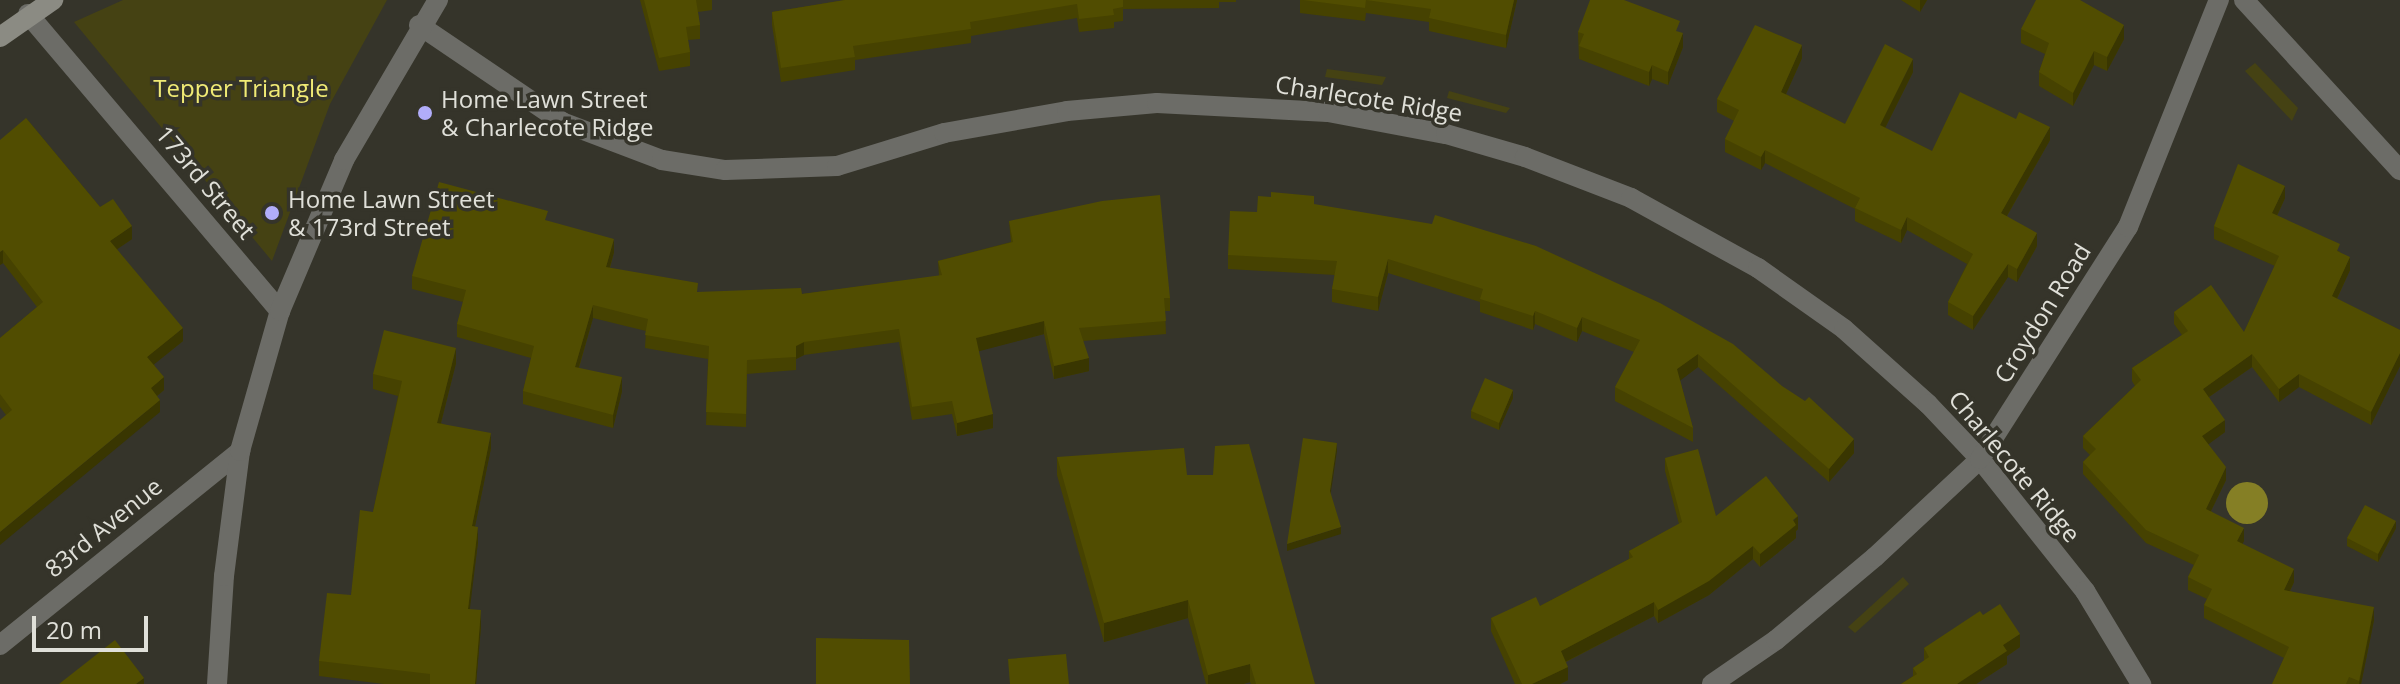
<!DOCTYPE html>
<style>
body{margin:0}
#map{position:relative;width:2400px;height:684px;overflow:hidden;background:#35342a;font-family:"Open Sans",sans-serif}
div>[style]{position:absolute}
.green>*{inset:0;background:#454213}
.water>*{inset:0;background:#857f25}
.round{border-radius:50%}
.minor>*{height:20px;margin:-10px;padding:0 10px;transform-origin:10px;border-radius:10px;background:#6c6c67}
.secondary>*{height:20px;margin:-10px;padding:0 10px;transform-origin:10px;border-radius:10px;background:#8b8b83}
.wall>*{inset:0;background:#464201}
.shaded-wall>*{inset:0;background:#393601}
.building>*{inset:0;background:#514d01}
.dots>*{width:22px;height:22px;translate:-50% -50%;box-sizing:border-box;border:4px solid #35342a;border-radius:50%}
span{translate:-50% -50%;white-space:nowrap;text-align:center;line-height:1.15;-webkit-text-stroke:7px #35342a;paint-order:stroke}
.park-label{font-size:24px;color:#f0ea75}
.street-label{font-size:24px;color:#e0e0d9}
.poi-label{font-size:24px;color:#e0e0d9}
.left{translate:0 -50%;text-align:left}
.scale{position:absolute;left:32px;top:616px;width:116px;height:36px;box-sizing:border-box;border:4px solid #e0e0d9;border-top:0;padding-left:10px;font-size:24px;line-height:28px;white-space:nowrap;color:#e0e0d9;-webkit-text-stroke:6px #35342a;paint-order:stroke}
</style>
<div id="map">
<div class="green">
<i style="clip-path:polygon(123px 0,387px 0,330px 104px,272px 261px,74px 22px)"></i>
<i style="clip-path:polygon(2255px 63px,2298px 108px,2292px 121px,2245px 71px)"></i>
<i style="clip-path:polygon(1327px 69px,1386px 77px,1382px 85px,1325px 77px)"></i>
<i style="clip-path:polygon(1449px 91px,1510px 108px,1506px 113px,1447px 98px)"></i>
<i style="clip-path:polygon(1903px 577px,1909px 584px,1855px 633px,1848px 627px)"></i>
</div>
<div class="water">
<i class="round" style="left:2226px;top:482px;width:42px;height:42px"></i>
</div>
<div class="minor">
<i style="left:2244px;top:0;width:231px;rotate:47.5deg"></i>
<i style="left:28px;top:14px;width:390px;rotate:49.7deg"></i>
<i style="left:419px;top:25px;width:173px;rotate:34.1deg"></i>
<i style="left:562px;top:122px;width:107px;rotate:20.8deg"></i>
<i style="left:662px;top:160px;width:64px;rotate:9deg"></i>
<i style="left:725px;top:170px;width:112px;rotate:-2deg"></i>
<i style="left:837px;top:166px;width:112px;rotate:-17.1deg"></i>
<i style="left:944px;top:133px;width:125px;rotate:-10.1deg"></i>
<i style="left:1067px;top:111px;width:90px;rotate:-5.1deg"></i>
<i style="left:1157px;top:103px;width:171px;rotate:3deg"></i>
<i style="left:1328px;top:112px;width:120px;rotate:10.6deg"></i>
<i style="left:1446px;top:134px;width:82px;rotate:16.2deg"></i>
<i style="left:1525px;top:157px;width:114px;rotate:21.1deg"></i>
<i style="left:1631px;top:198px;width:145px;rotate:28.9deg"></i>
<i style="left:1758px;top:268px;width:105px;rotate:35.3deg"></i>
<i style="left:1844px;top:329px;width:113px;rotate:41.8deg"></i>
<i style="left:1928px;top:404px;width:76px;rotate:46.6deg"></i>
<i style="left:1980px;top:459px;width:169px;rotate:51.5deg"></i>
<i style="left:2085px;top:591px;width:109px;rotate:58.9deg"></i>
<i style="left:0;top:645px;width:309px;rotate:-38.9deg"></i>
<i style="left:217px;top:684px;width:108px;rotate:-86.3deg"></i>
<i style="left:224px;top:576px;width:126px;rotate:-82.7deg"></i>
<i style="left:240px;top:451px;width:146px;rotate:-74.1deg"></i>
<i style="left:280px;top:311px;width:164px;rotate:-67deg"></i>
<i style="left:344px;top:160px;width:186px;rotate:-59.6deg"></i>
<i style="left:1712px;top:684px;width:78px;rotate:-34.5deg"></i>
<i style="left:1776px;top:640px;width:129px;rotate:-40deg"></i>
<i style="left:1875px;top:557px;width:144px;rotate:-43deg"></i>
<i style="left:1980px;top:459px;width:275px;rotate:-57.5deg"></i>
<i style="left:2128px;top:227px;width:245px;rotate:-68.2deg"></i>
</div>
<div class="secondary">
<i style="left:0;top:37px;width:65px;rotate:-34.9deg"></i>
</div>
<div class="wall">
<i style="clip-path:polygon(640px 0,712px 0,712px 10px,698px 12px,700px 25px,700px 39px,688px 40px,690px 52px,690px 66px,659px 71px)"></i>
<i style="clip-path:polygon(845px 0,1236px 0,1236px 2px,1219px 2px,1219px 8px,1123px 9px,1123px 21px,1114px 22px,1114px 28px,1079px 32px,1077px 18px,971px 36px,971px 43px,855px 60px,855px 70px,781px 82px,772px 25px,772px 12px)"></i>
<i style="clip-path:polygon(1300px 0,1517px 0,1506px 48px,1429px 31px,1429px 22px,1366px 13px,1365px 21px,1300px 13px)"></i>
<i style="clip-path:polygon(1901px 0,1927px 0,1920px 12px)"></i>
<i style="clip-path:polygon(2021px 29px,2124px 39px,2107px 71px,2094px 65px,2073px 106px,2039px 86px,2039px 72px,2045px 54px,2021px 43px)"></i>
<i style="clip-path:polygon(1578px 32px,1680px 32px,1683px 47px,1668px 85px,1652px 79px,1649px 86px,1579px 59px)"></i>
<i style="clip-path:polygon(1802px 58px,1786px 94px,1845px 124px,1913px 72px,1885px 128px,1932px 151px,2050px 140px,2007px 216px,2037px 246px,2017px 282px,2008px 277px,1973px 330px,1948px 315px,1948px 302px,1967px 264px,1907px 230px,1901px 243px,1855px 221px,1855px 209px,1765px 163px,1761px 170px,1725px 152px,1725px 139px,1734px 121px,1717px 112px,1717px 99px)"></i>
<i style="clip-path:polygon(26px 118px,100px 207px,132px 239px,117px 249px,183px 341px,154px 364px,164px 390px,157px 396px,160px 412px,6px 415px,0 407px,0 338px,37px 307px,3px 263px,0 265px)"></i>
<i style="clip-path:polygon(1271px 197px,1536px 246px,1854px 453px,1829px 482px,1698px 367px,1680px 380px,1693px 428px,1693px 442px,1615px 401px,1615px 387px,1634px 352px,1582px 331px,1577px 342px,1535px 324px,1533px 330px,1480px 312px,1480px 302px,1388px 273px,1378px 311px,1332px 302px,1332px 289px,1335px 275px,1228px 269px,1228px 255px,1257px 212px)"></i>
<i style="clip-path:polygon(2285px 198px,2277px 216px,2340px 252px,2350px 270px,2337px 299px,2400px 330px,2400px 366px,2371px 425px,2299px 387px,2279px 402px,2252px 367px,2209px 397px,2225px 432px,2208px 444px,2226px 480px,2211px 511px,2244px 541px,2242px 544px,2294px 582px,2290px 591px,2374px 620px,2361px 684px,2272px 684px,2284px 658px,2204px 618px,2204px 605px,2207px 599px,2188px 590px,2188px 577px,2194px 565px,2146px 543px,2083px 474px,2083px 462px,2090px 455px,2083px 448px,2083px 436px,2135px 386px,2132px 381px,2132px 368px,2182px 335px,2174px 324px,2174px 312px,2244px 332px,2275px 266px,2214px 239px,2214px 226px)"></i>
<i style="clip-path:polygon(548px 221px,614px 252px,610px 268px,698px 292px,802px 294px,939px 276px,938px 261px,1011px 242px,1009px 221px,1170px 298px,1170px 311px,1165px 311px,1166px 334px,1083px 341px,1089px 371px,1054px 379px,1044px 334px,978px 351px,993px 428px,957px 436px,952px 414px,912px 420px,899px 342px,804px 355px,796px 359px,796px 370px,747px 374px,746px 427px,706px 425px,708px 359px,645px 348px,646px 331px,593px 318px,579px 368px,622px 391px,613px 428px,523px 404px,523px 391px,531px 358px,457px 337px,457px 324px,463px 302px,412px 289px,412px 276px)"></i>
<i style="clip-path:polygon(456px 363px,441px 423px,491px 448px,475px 526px,478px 542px,469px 609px,481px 626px,476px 684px,384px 684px,319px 676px,319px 661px,351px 595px,373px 512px,398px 396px,373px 389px,373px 374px)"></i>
<i style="clip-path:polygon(1513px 398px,1499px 430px,1471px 418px,1471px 411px)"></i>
<i style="clip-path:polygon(1057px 457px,1187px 475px,1315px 684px,1251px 684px,1250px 682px,1243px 684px,1206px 684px,1188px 618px,1104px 642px,1057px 475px)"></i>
<i style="clip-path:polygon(1665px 458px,1716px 516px,1798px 529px,1796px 531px,1796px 538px,1760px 567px,1753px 559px,1709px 595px,1658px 623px,1654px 616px,1566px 662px,1568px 680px,1560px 684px,1515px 684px,1491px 631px,1491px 618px,1540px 606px,1629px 559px,1629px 551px,1679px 524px,1665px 471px)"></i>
<i style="clip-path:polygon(2396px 528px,2378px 562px,2347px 546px,2347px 538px)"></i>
<i style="clip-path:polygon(1983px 615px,2020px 647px,2007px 656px,2007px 664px,1976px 684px,1901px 684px,1913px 676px,1913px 668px,1924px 661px,1924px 648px)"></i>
</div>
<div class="shaded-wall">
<i style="clip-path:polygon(1514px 0,1517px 0,1506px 48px,1506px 35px)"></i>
<i style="clip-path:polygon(1920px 0,1927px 0,1920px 12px)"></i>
<i style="clip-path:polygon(2124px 25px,2124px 39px,2107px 71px,2107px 57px)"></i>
<i style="clip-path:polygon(1683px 33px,1683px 47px,1668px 85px,1668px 72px)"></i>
<i style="clip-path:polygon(1802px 45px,1802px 58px,1781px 105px,1781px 92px)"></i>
<i style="clip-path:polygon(2094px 51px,2094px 65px,2073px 106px,2073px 93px)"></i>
<i style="clip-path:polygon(1913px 59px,1913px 72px,1880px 138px,1880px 125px)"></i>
<i style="clip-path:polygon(1652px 65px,1652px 79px,1649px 86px,1649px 72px)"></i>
<i style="clip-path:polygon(2050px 127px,2050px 140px,2001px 226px,2001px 213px)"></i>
<i style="clip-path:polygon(1765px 150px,1765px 163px,1761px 170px,1761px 157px)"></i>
<i style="clip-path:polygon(2285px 186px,2285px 198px,2272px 226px,2272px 213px)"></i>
<i style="clip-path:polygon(1907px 217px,1907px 230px,1901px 243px,1901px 230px)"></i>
<i style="clip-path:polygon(132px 226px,132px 239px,110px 254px,110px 241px)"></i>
<i style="clip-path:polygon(2037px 233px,2037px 246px,2017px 282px,2017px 269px)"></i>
<i style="clip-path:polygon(614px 239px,614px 252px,606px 280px,606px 267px)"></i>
<i style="clip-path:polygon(3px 250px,3px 263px,0 265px,0 252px)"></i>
<i style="clip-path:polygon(2350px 257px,2350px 270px,2332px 309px,2332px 296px)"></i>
<i style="clip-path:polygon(1388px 259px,1388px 273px,1378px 311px,1378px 297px)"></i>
<i style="clip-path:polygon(2008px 264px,2008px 277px,1973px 330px,1973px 316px)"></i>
<i style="clip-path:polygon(593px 305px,593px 318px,575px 380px,575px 367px)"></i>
<i style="clip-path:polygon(1535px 311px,1535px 324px,1533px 330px,1533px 316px)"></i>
<i style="clip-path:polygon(1582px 317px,1582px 331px,1577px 342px,1577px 328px)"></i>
<i style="clip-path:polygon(1044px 321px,1044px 334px,976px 352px,976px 338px)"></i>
<i style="clip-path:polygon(183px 328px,183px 341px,147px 370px,147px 357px)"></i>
<i style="clip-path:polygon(804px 342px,804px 355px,796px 359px,796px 346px)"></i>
<i style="clip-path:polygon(456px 348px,456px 363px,437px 438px,437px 423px)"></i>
<i style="clip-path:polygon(2400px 353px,2400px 366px,2371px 425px,2371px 412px)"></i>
<i style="clip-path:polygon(1698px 354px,1698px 367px,1677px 383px,1677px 369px)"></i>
<i style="clip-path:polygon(2252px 354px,2252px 367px,2203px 401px,2203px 389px)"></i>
<i style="clip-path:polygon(1089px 358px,1089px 371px,1054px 379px,1054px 366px)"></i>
<i style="clip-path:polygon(2299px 374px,2299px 387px,2279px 402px,2279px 389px)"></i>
<i style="clip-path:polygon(164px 377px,164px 390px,151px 401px,151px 388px)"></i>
<i style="clip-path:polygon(622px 377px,622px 391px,613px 428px,613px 415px)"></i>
<i style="clip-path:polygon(1513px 390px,1513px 398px,1499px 430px,1499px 423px)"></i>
<i style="clip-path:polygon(160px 400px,160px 412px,0 545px,0 532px)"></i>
<i style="clip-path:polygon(993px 414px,993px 428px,957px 436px,957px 423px)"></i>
<i style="clip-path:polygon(2225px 420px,2225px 432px,2202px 449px,2202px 436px)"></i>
<i style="clip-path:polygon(491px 433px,491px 448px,472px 541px,472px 526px)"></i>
<i style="clip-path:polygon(1854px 439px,1854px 453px,1829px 482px,1829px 469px)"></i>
<i style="clip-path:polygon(1337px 443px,1337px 451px,1330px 498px,1330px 491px)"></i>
<i style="clip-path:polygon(2226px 467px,2226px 480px,2206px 521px,2206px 509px)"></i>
<i style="clip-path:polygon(1798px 516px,1798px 529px,1796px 531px,1796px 538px,1760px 567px,1760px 554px)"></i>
<i style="clip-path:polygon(2396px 521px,2396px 528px,2378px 562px,2378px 554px)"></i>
<i style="clip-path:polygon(478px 527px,478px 542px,468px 624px,468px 609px)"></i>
<i style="clip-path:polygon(1341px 527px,1341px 534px,1287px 551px,1287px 544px)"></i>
<i style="clip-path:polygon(2244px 528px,2244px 541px,2237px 554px,2237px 541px)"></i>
<i style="clip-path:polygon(1753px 546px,1753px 559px,1709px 595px,1658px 623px,1658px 610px)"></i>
<i style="clip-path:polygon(2294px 569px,2294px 582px,2284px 603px,2284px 590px)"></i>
<i style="clip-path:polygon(1188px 600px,1188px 618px,1104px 642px,1104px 623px)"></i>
<i style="clip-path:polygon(1654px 602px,1654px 616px,1561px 664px,1561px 651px)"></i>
<i style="clip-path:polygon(2374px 607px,2374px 620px,2361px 684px,2359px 684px)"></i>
<i style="clip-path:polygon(481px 610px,481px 626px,476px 684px,475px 684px)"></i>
<i style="clip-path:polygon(2020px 634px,2020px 647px,2007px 656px,2007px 664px,1976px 684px,1957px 684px,2003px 645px)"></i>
<i style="clip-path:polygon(1250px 664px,1250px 682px,1243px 684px,1208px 684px,1208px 675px)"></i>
<i style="clip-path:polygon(1568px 667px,1568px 680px,1560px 684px,1532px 684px)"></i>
<i style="clip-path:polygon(144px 678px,144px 684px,136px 684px)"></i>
</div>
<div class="building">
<i style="clip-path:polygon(644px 0,696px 0,700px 25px,686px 27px,690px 52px,659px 58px)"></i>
<i style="clip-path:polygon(845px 0,1123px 0,1123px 7px,1113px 9px,1114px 15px,1079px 19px,1077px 4px,970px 22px,971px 29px,853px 46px,855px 57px,781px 68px,772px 12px)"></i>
<i style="clip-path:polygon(1303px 0,1514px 0,1506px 35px,1429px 18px,1431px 9px,1366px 0,1365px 8px)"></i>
<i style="clip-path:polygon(1590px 0,1624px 0,1680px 21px,1676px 31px,1683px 33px,1668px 72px,1652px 65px,1649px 72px,1579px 46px,1584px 34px,1578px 32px)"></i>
<i style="clip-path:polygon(2036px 0,2080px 0,2124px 25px,2107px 57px,2094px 51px,2073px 93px,2039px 72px,2049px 43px,2021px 29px)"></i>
<i style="clip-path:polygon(1755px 25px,1802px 45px,1781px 92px,1845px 124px,1885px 44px,1913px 59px,1880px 125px,1932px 151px,1960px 92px,2016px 119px,2019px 112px,2050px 127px,2001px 213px,2037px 233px,2017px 269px,2008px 264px,1973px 316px,1948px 302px,1973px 254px,1907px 217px,1901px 230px,1855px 208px,1860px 198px,1765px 150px,1761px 157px,1725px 139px,1739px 110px,1717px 99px)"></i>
<i style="clip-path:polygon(26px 118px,100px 207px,113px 199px,132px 226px,110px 241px,183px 328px,147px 357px,164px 377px,151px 388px,160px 400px,0 532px,0 420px,12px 410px,0 394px,0 338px,43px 302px,3px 250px,0 252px,0 140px)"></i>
<i style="clip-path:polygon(2238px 164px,2285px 186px,2272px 213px,2340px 244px,2337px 251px,2350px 257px,2332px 296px,2400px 330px,2400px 353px,2371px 412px,2299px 374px,2279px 389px,2252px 354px,2203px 389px,2225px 420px,2202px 436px,2226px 467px,2206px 509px,2244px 528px,2237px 541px,2294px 569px,2284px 590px,2374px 607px,2359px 681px,2349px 677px,2346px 684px,2272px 684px,2289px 647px,2204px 605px,2212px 589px,2188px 577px,2199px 555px,2146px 530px,2083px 462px,2096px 449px,2083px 436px,2141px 380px,2132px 368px,2188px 331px,2174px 312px,2211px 285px,2244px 332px,2279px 256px,2214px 226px)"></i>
<i style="clip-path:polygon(439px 182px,548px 211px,545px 220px,614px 239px,606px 267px,698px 283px,697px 292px,801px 288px,802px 294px,942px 275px,938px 261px,1013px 242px,1009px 221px,1102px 201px,1160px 195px,1170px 298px,1164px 298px,1166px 321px,1079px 328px,1089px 358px,1054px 366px,1044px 321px,976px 338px,993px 414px,957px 423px,952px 401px,912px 407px,899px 329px,804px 342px,796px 346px,796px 357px,747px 360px,746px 414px,706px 412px,709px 346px,645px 335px,648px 319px,593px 305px,575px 367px,622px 377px,613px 415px,523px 391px,534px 346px,457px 324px,466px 290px,412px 276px)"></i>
<i style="clip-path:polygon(1271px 192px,1314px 196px,1314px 204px,1432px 224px,1435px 215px,1536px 246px,1660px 303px,1733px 344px,1782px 386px,1805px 401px,1809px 397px,1854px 439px,1829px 469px,1698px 354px,1677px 369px,1693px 428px,1615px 387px,1640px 340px,1582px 317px,1577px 328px,1535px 311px,1533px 316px,1480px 299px,1483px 289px,1388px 259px,1378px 297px,1332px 289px,1337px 261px,1228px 255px,1230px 211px,1257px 212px,1258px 196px,1271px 197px)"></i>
<i style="clip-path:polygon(384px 330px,456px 348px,437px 423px,491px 433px,472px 526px,478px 527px,468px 609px,481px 610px,475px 684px,430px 684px,430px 674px,319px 661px,327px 593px,351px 595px,360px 510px,373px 512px,402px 381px,373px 374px)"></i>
<i style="clip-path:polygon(1485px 378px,1513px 390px,1499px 423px,1471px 411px)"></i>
<i style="clip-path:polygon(1303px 438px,1337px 443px,1330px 491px,1341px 527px,1287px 544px)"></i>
<i style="clip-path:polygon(1249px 444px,1315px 684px,1256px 684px,1250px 664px,1208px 675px,1188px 600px,1104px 623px,1057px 457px,1184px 448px,1187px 475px,1213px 475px,1215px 446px)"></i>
<i style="clip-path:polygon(1698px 449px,1716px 516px,1766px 476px,1798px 516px,1793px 520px,1796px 525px,1760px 554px,1753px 546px,1709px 581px,1658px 610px,1654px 602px,1561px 651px,1568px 667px,1532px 684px,1522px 684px,1491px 618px,1536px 597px,1540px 606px,1633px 557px,1629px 551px,1682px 522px,1665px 458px)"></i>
<i style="clip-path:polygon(2365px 505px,2396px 521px,2378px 554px,2347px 538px)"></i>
<i style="clip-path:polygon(2000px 604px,2020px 634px,2003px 645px,2007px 651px,1957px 684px,1901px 684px,1917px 674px,1913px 668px,1929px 657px,1924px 648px,1980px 611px,1983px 615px)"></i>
<i style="clip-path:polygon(816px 638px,909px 640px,910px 684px,816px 684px)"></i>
<i style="clip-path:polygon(115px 640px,144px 678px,136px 684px,59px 684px)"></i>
<i style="clip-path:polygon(1066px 654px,1069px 684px,1010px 684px,1008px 659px)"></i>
</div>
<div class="dots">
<i style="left:425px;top:113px;background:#b1adfa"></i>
<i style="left:272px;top:213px;background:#b1adfa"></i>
</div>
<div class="park-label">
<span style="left:241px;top:88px">Tepper Triangle</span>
</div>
<div class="street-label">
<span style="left:1369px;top:98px;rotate:9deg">Charlecote Ridge</span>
<span style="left:206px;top:182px;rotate:50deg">173rd Street</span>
<span style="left:2042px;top:313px;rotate:-58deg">Croydon Road</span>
<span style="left:2015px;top:466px;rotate:50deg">Charlecote Ridge</span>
<span style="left:103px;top:527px;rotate:-39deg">83rd Avenue</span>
</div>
<div class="poi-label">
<span class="left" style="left:441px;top:113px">Home Lawn Street<br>&amp; Charlecote Ridge</span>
<span class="left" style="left:288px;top:213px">Home Lawn Street<br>&amp; 173rd Street</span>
</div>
<div class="scale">20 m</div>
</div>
